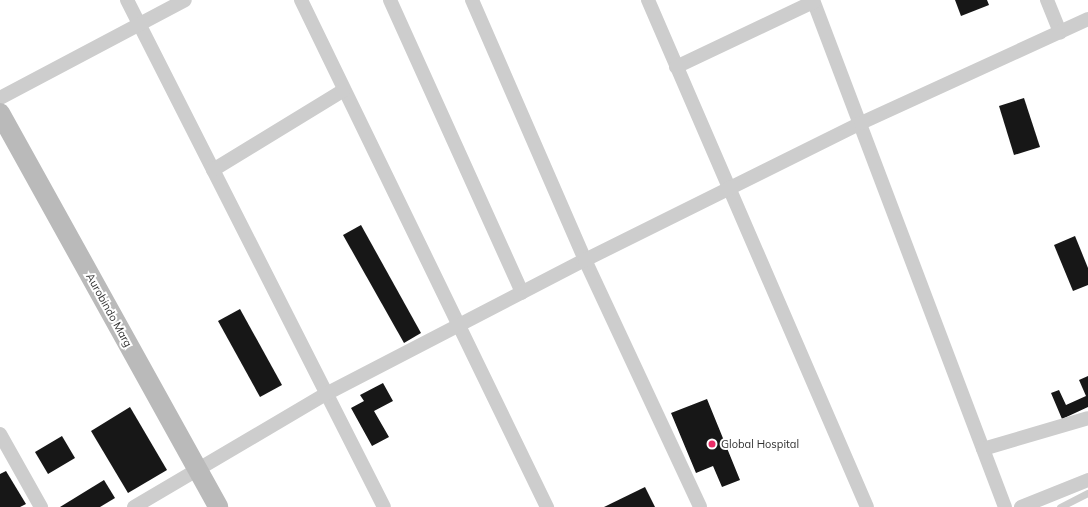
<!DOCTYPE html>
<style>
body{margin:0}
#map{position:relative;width:1088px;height:507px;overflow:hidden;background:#fff;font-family:Mulish,sans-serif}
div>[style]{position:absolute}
.building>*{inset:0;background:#171717}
.lane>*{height:7px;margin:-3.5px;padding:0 3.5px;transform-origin:3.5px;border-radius:3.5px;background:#cdcdcd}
.street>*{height:14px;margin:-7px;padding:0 7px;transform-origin:7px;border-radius:7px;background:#cdcdcd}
.secondary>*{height:20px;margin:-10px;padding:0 10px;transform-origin:10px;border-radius:10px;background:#bababa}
.dots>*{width:11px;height:11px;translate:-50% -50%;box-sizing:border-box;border:2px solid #fff;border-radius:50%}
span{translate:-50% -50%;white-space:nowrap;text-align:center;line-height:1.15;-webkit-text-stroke:4px #fff;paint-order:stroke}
.street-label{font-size:11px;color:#303030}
.poi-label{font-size:11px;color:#303030}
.left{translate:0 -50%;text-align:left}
</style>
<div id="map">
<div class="building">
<i style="clip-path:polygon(955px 0,987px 0,989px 5px,961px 16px)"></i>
<i style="clip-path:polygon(1024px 98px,1040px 147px,1014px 155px,999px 106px)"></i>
<i style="clip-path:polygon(361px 225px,421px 333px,404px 343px,343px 235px)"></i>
<i style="clip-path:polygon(1075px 236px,1088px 268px,1088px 285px,1073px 291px,1054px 245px)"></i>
<i style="clip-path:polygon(240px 309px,282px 385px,260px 397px,218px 321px)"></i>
<i style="clip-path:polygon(1088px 376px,1088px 407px,1062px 419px,1051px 393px,1059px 390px,1066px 405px,1086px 396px,1079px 380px)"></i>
<i style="clip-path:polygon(383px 383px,393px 401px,374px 411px,389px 437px,372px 446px,351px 408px,364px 401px,360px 395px)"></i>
<i style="clip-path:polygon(707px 399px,740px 480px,722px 487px,713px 466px,696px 473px,671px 413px)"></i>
<i style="clip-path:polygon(130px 407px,167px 470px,128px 493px,91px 431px)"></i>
<i style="clip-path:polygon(62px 436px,75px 458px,48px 474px,35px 452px)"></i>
<i style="clip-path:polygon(6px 471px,26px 504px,20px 507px,0 507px,0 474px)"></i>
<i style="clip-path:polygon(104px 480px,115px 498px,100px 507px,60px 507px)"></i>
<i style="clip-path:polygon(645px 487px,655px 507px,604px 507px)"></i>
</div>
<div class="lane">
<i style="left:1060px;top:507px;width:31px;rotate:-27deg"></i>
</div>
<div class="street">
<i style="left:127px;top:0;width:568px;rotate:63.12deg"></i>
<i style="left:301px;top:0;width:564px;rotate:64.12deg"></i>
<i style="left:390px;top:0;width:321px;rotate:65.7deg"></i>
<i style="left:472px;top:0;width:283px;rotate:66.5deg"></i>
<i style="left:585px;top:260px;width:272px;rotate:65deg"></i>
<i style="left:648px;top:0;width:552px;rotate:66.64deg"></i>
<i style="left:813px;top:0;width:542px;rotate:69.26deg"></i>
<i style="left:1047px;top:0;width:35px;rotate:68deg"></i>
<i style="left:676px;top:67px;width:152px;rotate:-25.4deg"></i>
<i style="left:0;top:98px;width:209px;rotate:-27.9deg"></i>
<i style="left:213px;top:170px;width:153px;rotate:-31.4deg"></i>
<i style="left:0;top:434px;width:84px;rotate:60.7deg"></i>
<i style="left:983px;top:449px;width:109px;rotate:-16.4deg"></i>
<i style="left:134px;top:507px;width:223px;rotate:-30.5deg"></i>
<i style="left:326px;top:394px;width:292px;rotate:-27.4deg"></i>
<i style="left:585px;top:260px;width:308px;rotate:-26.4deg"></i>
<i style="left:861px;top:123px;width:250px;rotate:-24.6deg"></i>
<i style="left:1021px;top:507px;width:72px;rotate:-21.9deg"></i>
</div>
<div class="secondary">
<i style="left:0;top:113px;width:450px;rotate:61deg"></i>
</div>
<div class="dots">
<i style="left:712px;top:444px;background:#eb2e68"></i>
</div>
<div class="street-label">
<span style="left:109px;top:310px;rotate:61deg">Aurobindo Marg</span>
</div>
<div class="poi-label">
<span class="left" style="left:721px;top:444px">Global Hospital</span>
</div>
</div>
